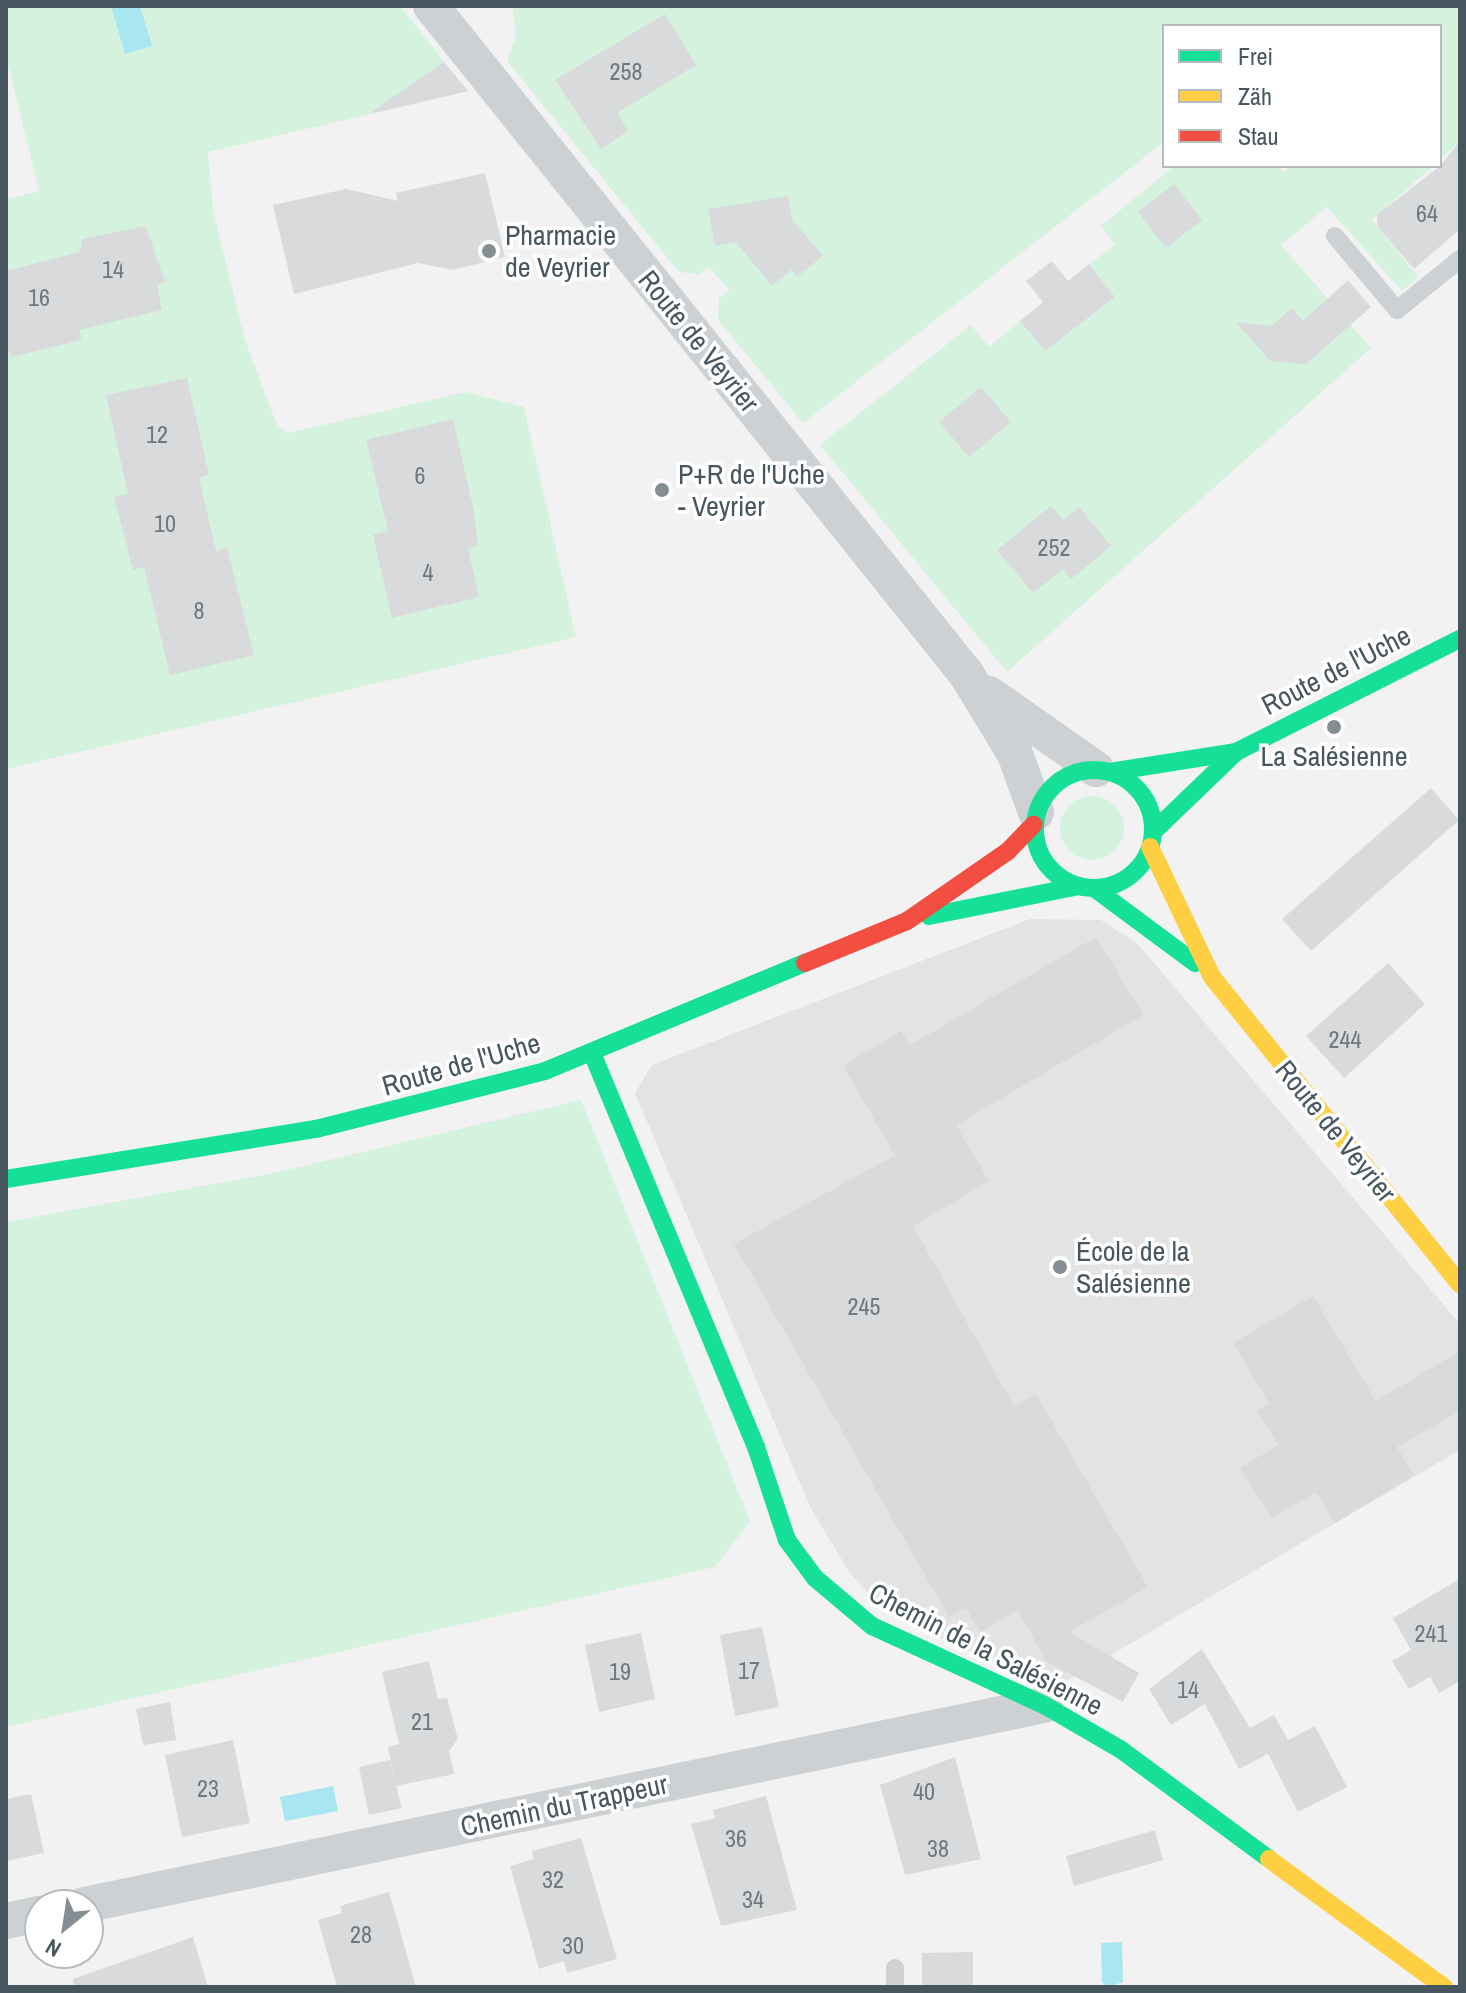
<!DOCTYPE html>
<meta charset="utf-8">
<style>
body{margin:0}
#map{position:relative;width:1466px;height:1993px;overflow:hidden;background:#f2f2f2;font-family:"Archivo Narrow",sans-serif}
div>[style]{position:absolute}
.education>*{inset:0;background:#e3e3e4}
.green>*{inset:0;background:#d5f2de}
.round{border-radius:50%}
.water>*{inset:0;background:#a8e7f1}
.building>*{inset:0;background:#d9dadb}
.lane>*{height:18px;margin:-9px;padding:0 9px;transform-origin:9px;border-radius:9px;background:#cdd1d3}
.street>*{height:36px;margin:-18px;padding:0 18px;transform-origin:18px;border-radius:18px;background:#cdd1d3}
.fast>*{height:18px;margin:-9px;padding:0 9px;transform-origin:9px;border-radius:9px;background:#16e098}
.fast>.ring{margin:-9px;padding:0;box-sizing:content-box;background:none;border:18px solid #16e098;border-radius:50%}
.slow>*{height:18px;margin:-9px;padding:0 9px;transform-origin:9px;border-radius:9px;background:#ffcf43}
.jam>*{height:18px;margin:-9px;padding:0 9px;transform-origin:9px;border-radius:9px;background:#f24e42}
.dots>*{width:22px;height:22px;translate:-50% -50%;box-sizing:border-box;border:4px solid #fff;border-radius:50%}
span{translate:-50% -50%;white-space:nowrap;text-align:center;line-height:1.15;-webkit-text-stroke:7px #fff;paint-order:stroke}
.number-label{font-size:24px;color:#6d787f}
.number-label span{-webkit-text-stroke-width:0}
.poi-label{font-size:28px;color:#47565f}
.left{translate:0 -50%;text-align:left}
.street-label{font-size:28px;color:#47565f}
.frame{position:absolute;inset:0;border:8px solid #47565f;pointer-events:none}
.legend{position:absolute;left:1162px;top:24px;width:280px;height:144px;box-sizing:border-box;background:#fff;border:2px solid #b5bbbf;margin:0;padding:10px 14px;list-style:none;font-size:24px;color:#47565f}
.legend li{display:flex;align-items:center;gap:16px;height:40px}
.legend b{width:40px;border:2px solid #b5bbbf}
.north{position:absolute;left:24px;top:1889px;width:80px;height:80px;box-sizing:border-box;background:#fff;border:2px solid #b5bbbf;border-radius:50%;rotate:210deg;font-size:22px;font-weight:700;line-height:32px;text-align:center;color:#47565f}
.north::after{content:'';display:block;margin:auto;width:28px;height:36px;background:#838d92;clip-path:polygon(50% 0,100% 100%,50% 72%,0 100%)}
</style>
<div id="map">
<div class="education">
<i style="clip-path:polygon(1030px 919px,1101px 920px,1138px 944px,1460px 1324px,1460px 1450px,1053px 1689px,887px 1614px,849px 1572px,810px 1507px,635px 1093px,652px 1065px)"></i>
</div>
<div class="green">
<i style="clip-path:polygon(6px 6px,400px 6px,468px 91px,208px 152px,213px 210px,245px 340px,277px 425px,288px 433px,466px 392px,524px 407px,576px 637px,6px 769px,6px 199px,39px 191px,6px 56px)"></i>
<i style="clip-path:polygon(512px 6px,1449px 6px,1460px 9px,1460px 141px,1440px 160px,1440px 26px,1164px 26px,1164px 142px,803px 423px,718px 320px,719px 298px,729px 290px,709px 267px,700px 274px,679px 272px,507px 61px,516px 35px)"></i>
<i style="clip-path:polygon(1174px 166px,1278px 166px,1283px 172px,1290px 166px,1433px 166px,1372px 220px,1418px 277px,1402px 291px,1327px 207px,1281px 245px,1371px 348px,1007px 672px,820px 445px,971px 325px,989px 347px,1020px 321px,1045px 351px,1115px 297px,1089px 264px,1115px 245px,1101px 226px)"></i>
<i class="round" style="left:1060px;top:796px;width:64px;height:64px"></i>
<i style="clip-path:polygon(581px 1100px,750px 1521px,715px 1567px,6px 1727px,6px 1222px,274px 1173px)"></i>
</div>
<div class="water">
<i style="clip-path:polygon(111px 6px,140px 6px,152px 46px,125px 54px)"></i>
<i style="clip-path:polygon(333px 1786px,338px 1811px,285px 1821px,280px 1797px)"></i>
<i style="clip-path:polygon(1122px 1942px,1123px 1982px,1108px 1987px,1102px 1982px,1101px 1943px)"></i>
</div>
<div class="building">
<i style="clip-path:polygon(665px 14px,696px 65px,617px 113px,628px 131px,601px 149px,555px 80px)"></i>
<i style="clip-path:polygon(444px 62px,468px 91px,374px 113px,373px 111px)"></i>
<i style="clip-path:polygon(1460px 141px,1460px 229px,1414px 269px,1377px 226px,1377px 215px,1440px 166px)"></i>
<i style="clip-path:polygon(485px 173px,505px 257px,453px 270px,418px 263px,294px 294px,273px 205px,346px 189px,398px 201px,396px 193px)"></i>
<i style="clip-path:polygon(1174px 184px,1202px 220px,1166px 248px,1138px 212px)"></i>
<i style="clip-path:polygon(788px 196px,792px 219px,823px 256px,797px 277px,791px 270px,772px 286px,736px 242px,715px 246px,708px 209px)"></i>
<i style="clip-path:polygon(146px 226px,165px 282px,157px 285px,162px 310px,79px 330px,82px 340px,12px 357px,6px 347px,6px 271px,80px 252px,82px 239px)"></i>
<i style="clip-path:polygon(1052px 261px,1068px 281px,1089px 264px,1115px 297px,1045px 351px,1020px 321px,1043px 302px,1026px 281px)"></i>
<i style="clip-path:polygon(1348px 280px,1371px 307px,1306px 364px,1270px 361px,1236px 322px,1271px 326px,1292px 308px,1303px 321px)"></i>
<i style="clip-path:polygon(187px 378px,209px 475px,199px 478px,216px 551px,227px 547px,254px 655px,170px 675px,144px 567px,133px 570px,114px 497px,128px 494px,106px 395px)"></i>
<i style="clip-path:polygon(981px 387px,1011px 422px,969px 457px,939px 422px)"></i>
<i style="clip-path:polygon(453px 419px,474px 511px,478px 546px,468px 548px,479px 597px,392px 618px,373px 535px,388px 531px,366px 440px)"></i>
<i style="clip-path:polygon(1051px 506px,1063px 520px,1079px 507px,1111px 546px,1071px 579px,1063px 569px,1033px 593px,997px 550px)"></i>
<i style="clip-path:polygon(1431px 788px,1459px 820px,1311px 951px,1282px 919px)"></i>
<i style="clip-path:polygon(1096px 937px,1143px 1015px,956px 1125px,989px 1181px,913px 1226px,1014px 1406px,1036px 1394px,1148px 1587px,1069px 1632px,1139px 1673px,1123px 1702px,1046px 1661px,1018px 1610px,980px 1632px,966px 1608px,949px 1617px,734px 1244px,895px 1155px,843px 1066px,901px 1031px,910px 1045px)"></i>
<i style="clip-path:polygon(1388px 963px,1425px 1004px,1344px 1078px,1306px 1036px)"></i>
<i style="clip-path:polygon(1313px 1296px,1376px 1401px,1460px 1351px,1460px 1411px,1397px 1447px,1414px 1475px,1335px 1523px,1316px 1492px,1272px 1518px,1240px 1468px,1278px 1445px,1257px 1411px,1269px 1404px,1233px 1343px)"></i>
<i style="clip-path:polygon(1460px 1579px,1460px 1681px,1439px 1693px,1430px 1677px,1409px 1689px,1392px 1661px,1411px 1650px,1393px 1618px)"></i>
<i style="clip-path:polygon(762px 1627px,779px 1707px,735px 1716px,720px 1635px)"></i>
<i style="clip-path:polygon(641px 1633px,655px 1699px,599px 1712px,585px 1645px)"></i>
<i style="clip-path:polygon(1202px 1649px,1250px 1728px,1274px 1715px,1288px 1740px,1315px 1726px,1347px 1787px,1298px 1812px,1268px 1754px,1239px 1769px,1205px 1704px,1171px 1725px,1149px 1689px)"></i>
<i style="clip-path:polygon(429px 1661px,438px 1699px,447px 1698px,458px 1739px,449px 1751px,454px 1774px,396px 1786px,402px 1808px,369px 1815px,359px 1767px,390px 1760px,395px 1782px,388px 1747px,399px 1744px,382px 1672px)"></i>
<i style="clip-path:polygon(170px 1702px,176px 1740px,143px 1745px,136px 1709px)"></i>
<i style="clip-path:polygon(233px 1740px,250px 1823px,182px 1837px,165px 1755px)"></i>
<i style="clip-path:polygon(955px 1757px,981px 1859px,905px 1875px,880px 1785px)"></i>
<i style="clip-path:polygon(31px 1794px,44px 1853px,6px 1861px,6px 1799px)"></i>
<i style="clip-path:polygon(766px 1796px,797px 1910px,721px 1926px,691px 1824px,715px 1818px,713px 1810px)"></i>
<i style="clip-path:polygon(1155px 1830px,1163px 1860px,1074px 1886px,1066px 1856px)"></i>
<i style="clip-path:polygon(581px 1838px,617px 1959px,567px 1973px,564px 1961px,539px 1969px,510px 1866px,534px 1859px,532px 1851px)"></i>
<i style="clip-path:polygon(389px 1892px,416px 1987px,337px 1987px,318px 1920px,342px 1913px,340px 1906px)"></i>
<i style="clip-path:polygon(193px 1937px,208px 1987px,74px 1987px,73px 1979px)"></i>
<i style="clip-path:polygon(973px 1952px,973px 1987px,922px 1987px,922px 1953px)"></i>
</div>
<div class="lane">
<i style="left:1335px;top:236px;width:97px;rotate:50deg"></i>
<i style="left:1397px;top:310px;width:81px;rotate:-39deg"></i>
<i style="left:895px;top:1968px;width:19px;rotate:90deg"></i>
</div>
<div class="street">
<i style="left:431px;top:6px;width:857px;rotate:51.3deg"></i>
<i style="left:967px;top:675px;width:92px;rotate:58.7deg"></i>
<i style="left:1015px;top:754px;width:62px;rotate:70.1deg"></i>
<i style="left:989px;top:694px;width:131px;rotate:35deg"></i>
<i style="left:84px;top:1905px;width:981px;rotate:-11.77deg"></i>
<i style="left:6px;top:1921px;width:35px;rotate:-12deg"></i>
</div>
<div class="fast">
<i class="ring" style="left:1035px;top:770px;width:100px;height:100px"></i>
<i style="left:1110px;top:772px;width:128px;rotate:-9deg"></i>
<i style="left:1236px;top:752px;width:251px;rotate:-26.8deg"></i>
<i style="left:1153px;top:832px;width:114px;rotate:-43.9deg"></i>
<i style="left:1094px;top:888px;width:126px;rotate:36.6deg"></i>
<i style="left:929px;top:916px;width:153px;rotate:-11.3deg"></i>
<i style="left:592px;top:1053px;width:427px;rotate:67.4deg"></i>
<i style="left:756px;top:1447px;width:98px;rotate:71.6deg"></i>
<i style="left:787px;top:1540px;width:47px;rotate:53.6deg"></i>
<i style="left:815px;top:1578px;width:75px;rotate:40.1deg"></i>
<i style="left:872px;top:1626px;width:189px;rotate:24.7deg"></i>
<i style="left:1044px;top:1705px;width:88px;rotate:30.1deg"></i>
<i style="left:1120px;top:1749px;width:185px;rotate:36.4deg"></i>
<i style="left:6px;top:1179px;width:314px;rotate:-9.2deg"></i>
<i style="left:316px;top:1129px;width:236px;rotate:-14.2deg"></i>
<i style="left:545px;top:1071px;width:282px;rotate:-22.6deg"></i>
</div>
<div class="slow">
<i style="left:1150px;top:847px;width:144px;rotate:64.5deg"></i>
<i style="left:1212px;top:977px;width:395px;rotate:51.1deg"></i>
<i style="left:1269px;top:1859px;width:217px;rotate:36.2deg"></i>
</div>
<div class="jam">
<i style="left:805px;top:963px;width:110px;rotate:-22.4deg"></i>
<i style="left:907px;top:921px;width:123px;rotate:-34.7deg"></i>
<i style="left:1008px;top:851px;width:37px;rotate:-46deg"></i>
</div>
<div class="dots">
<i style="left:489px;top:251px;background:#838d92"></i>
<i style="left:662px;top:490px;background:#838d92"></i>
<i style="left:1334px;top:727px;background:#838d92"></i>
<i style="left:1060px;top:1267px;background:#838d92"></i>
</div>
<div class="number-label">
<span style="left:626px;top:72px">258</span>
<span style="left:1427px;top:214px">64</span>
<span style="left:113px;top:270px">14</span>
<span style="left:39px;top:298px">16</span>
<span style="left:157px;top:435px">12</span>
<span style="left:420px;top:476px">6</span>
<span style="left:165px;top:524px">10</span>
<span style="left:1054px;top:548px">252</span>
<span style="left:428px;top:573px">4</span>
<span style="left:199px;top:611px">8</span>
<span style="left:1345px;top:1040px">244</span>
<span style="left:864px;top:1307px">245</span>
<span style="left:1431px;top:1634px">241</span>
<span style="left:749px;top:1671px">17</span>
<span style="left:620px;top:1672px">19</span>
<span style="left:1188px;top:1690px">14</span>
<span style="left:422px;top:1722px">21</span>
<span style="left:208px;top:1789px">23</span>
<span style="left:924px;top:1792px">40</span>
<span style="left:736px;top:1839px">36</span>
<span style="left:938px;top:1849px">38</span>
<span style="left:553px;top:1880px">32</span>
<span style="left:753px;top:1900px">34</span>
<span style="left:361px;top:1935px">28</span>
<span style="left:573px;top:1946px">30</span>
</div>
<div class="poi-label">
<span class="left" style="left:505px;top:251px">Pharmacie<br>de Veyrier</span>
<span class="left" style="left:678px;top:490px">P+R de l'Uche<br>- Veyrier</span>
<span style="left:1334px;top:756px">La Salésienne</span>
<span class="left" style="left:1076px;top:1267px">École de la<br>Salésienne</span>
</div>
<div class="street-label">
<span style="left:699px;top:341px;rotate:51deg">Route de Veyrier</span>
<span style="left:1336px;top:670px;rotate:-27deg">Route de l'Uche</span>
<span style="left:461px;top:1064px;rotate:-16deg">Route de l'Uche</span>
<span style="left:1336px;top:1131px;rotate:51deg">Route de Veyrier</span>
<span style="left:986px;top:1649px;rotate:27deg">Chemin de la Salésienne</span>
<span style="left:564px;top:1805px;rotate:-12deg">Chemin du Trappeur</span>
</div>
<div class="frame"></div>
<ul class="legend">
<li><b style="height:10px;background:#16e098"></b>Frei</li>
<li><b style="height:10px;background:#ffcf43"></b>Zäh</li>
<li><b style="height:10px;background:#f24e42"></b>Stau</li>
</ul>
<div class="north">N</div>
</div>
